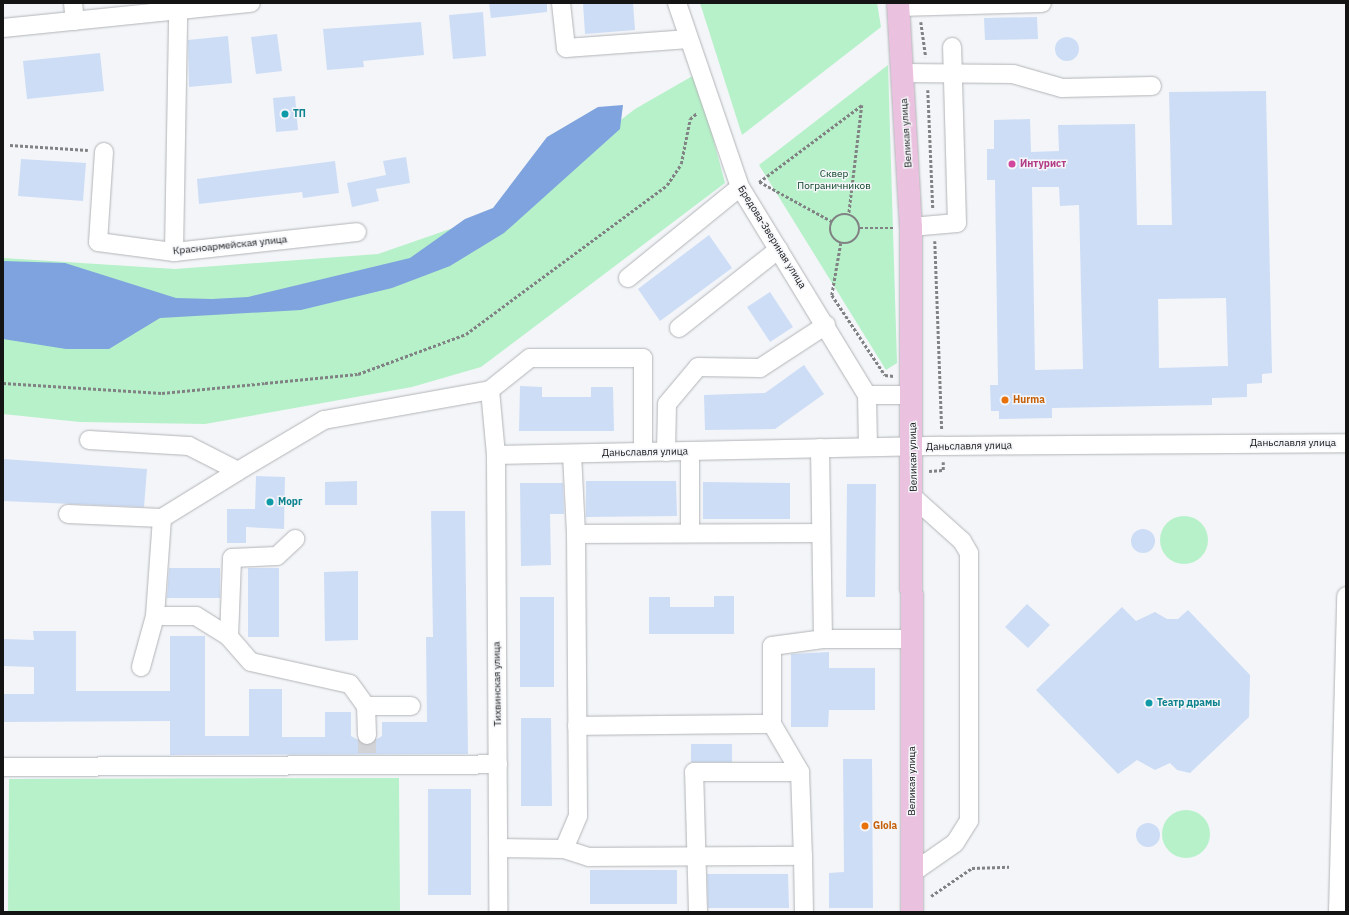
<!DOCTYPE html>
<meta charset="utf-8">
<style>
body{margin:0}
#map{position:relative;width:1349px;height:915px;overflow:hidden;background:#f3f5f8;font-family:"IBM Plex Sans",sans-serif}
div>[style]{position:absolute}
.green>*{inset:0;background:#b7f1c9}
.round{border-radius:50%}
.water>*{inset:0;background:#7ea3de}
.building>*{inset:0;background:#cdddf6}
.minor-tunnel>*{height:18px;margin-top:-9px;transform-origin:0;background:repeating-linear-gradient(90deg,#d2d3d6 0 18px,transparent 0 27px)}
.path>*{height:2.5px;margin-top:-1.25px;transform-origin:0;background:repeating-linear-gradient(90deg,#818284 0 3px,transparent 0 5px)}
.path>.ring{margin:-1.25px;padding:0;box-sizing:content-box;background:none;border:2.5px solid #818284;border-radius:50%}
.roads{filter:drop-shadow(0 0 1px #b2b4b7) drop-shadow(0 0 1px #b2b4b7)}
.minor>*{height:18px;margin:-9px;padding:0 9px;transform-origin:9px;border-radius:9px;background:#fff}
.major>*{height:22px;margin:-11px;padding:0 11px;transform-origin:11px;border-radius:11px;background:#ebc1e0}
.dots>*{width:11px;height:11px;translate:-50% -50%;box-sizing:border-box;border:2px solid #f3f5f8;border-radius:50%}
span{translate:-50% -50%;white-space:nowrap;text-align:center;line-height:1.15;-webkit-text-stroke:3px #f3f5f8;paint-order:stroke}
.culture-label{font-size:10px;color:#0d838f;font-weight:700}
.left{translate:0 -50%;text-align:left}
.street-label{font-size:10px;color:#141415}
.hotel-label{font-size:10px;color:#b23c85;font-weight:700}
.park-label{font-size:10px;color:#0a4023}
.food-label{font-size:10px;color:#c56008;font-weight:700}
.frame{position:absolute;inset:0;border:4px solid #141415;pointer-events:none}
</style>
<div id="map">
<div class="green">
<i style="clip-path:polygon(700px 3px,877px 3px,881px 27px,742px 135px)"></i>
<i style="clip-path:polygon(888px 65px,897px 363px,886px 370px,759px 165px)"></i>
<i style="clip-path:polygon(696px 74px,725px 183px,481px 367px,412px 387px,205px 424px,80px 422px,3px 414px,3px 258px,175px 269px,378px 254px,502px 211px,635px 109px)"></i>
<i class="round" style="left:1160px;top:516px;width:48px;height:48px"></i>
<i style="clip-path:polygon(399px 778px,400px 911px,8px 912px,9px 779px)"></i>
<i class="round" style="left:1162px;top:810px;width:48px;height:48px"></i>
</div>
<div class="water">
<i style="clip-path:polygon(623px 105px,620px 129px,504px 233px,450px 266px,392px 288px,301px 310px,160px 318px,109px 349px,66px 349px,3px 339px,3px 261px,65px 263px,176px 298px,212px 299px,248px 297px,410px 258px,465px 219px,493px 208px,547px 137px,598px 107px)"></i>
</div>
<div class="building">
<i style="clip-path:polygon(489px 3px,547px 3px,547px 12px,491px 18px)"></i>
<i style="clip-path:polygon(583px 3px,633px 3px,635px 30px,585px 34px)"></i>
<i style="clip-path:polygon(483px 12px,486px 56px,453px 59px,449px 15px)"></i>
<i style="clip-path:polygon(1037px 17px,1038px 39px,985px 40px,984px 18px)"></i>
<i style="clip-path:polygon(421px 22px,424px 55px,363px 61px,364px 67px,327px 70px,323px 29px)"></i>
<i style="clip-path:polygon(277px 34px,282px 71px,256px 74px,251px 37px)"></i>
<i style="clip-path:polygon(228px 36px,232px 83px,189px 87px,188px 40px)"></i>
<i class="round" style="left:1055px;top:37px;width:24px;height:24px"></i>
<i style="clip-path:polygon(100px 53px,104px 91px,27px 99px,23px 61px)"></i>
<i style="clip-path:polygon(evenodd,1266px 91px,1272px 373px,1262px 374px,1262px 383px,1247px 384px,1247px 397px,1212px 398px,1212px 405px,1052px 408px,1052px 418px,999px 419px,999px 411px,991px 411px,990px 385px,998px 385px,995px 180px,987px 180px,987px 149px,994px 149px,994px 120px,1030px 119px,1031px 152px,1059px 151px,1058px 125px,1135px 124px,1137px 225px,1172px 225px,1169px 92px,1266px 91px,1032px 187px,1059px 187px,1060px 206px,1079px 205px,1083px 369px,1035px 370px,1032px 187px,1266px 91px,1226px 298px,1228px 366px,1159px 368px,1158px 299px,1226px 298px)"></i>
<i style="clip-path:polygon(295px 96px,298px 130px,276px 132px,273px 98px)"></i>
<i style="clip-path:polygon(406px 157px,410px 183px,376px 189px,379px 201px,352px 207px,347px 183px,386px 175px,383px 161px)"></i>
<i style="clip-path:polygon(21px 159px,86px 163px,83px 201px,18px 196px)"></i>
<i style="clip-path:polygon(335px 161px,339px 193px,303px 198px,302px 192px,199px 204px,197px 179px)"></i>
<i style="clip-path:polygon(709px 235px,732px 268px,660px 321px,638px 289px)"></i>
<i style="clip-path:polygon(770px 292px,793px 327px,770px 342px,747px 307px)"></i>
<i style="clip-path:polygon(804px 365px,824px 394px,775px 429px,705px 430px,704px 395px,765px 393px)"></i>
<i style="clip-path:polygon(520px 386px,542px 387px,542px 397px,591px 397px,591px 387px,613px 387px,614px 431px,519px 431px)"></i>
<i style="clip-path:polygon(3px 459px,147px 469px,144px 507px,3px 501px)"></i>
<i style="clip-path:polygon(256px 476px,285px 477px,284px 529px,246px 527px,246px 543px,227px 543px,227px 509px,255px 509px)"></i>
<i style="clip-path:polygon(357px 481px,357px 505px,325px 505px,325px 482px)"></i>
<i style="clip-path:polygon(586px 481px,676px 481px,677px 516px,586px 517px)"></i>
<i style="clip-path:polygon(703px 482px,790px 483px,790px 519px,703px 519px)"></i>
<i style="clip-path:polygon(520px 483px,563px 483px,564px 514px,550px 514px,551px 565px,521px 566px)"></i>
<i style="clip-path:polygon(847px 484px,876px 484px,875px 597px,846px 597px)"></i>
<i style="clip-path:polygon(431px 511px,465px 511px,468px 754px,170px 755px,170px 721px,3px 722px,3px 694px,34px 694px,34px 667px,3px 666px,3px 639px,34px 640px,33px 631px,76px 631px,76px 691px,170px 691px,170px 636px,205px 636px,205px 736px,249px 736px,249px 689px,282px 689px,282px 737px,325px 737px,325px 712px,351px 712px,351px 736px,367px 745px,382px 736px,382px 722px,427px 722px,426px 637px,433px 637px)"></i>
<i class="round" style="left:1131px;top:529px;width:24px;height:24px"></i>
<i style="clip-path:polygon(169px 568px,220px 568px,220px 598px,167px 598px)"></i>
<i style="clip-path:polygon(248px 568px,279px 568px,279px 637px,248px 637px)"></i>
<i style="clip-path:polygon(358px 571px,358px 640px,325px 641px,324px 572px)"></i>
<i style="clip-path:polygon(714px 596px,734px 596px,734px 634px,649px 634px,649px 597px,670px 597px,670px 607px,714px 607px)"></i>
<i style="clip-path:polygon(520px 597px,554px 597px,554px 687px,520px 687px)"></i>
<i style="clip-path:polygon(1027px 604px,1050px 625px,1028px 648px,1005px 627px)"></i>
<i style="clip-path:polygon(1122px 607px,1136px 621px,1155px 612px,1167px 619px,1178px 619px,1188px 610px,1250px 675px,1249px 717px,1190px 773px,1177px 770px,1170px 763px,1155px 770px,1137px 760px,1118px 774px,1036px 690px)"></i>
<i style="clip-path:polygon(829px 652px,829px 668px,875px 668px,875px 710px,829px 710px,828px 727px,791px 727px,791px 654px)"></i>
<i style="clip-path:polygon(521px 718px,551px 718px,552px 806px,521px 806px)"></i>
<i style="clip-path:polygon(691px 744px,732px 744px,732px 762px,691px 762px)"></i>
<i style="clip-path:polygon(843px 759px,872px 759px,873px 908px,829px 908px,829px 873px,844px 872px)"></i>
<i style="clip-path:polygon(428px 789px,471px 789px,471px 895px,428px 895px)"></i>
<i class="round" style="left:1136px;top:823px;width:24px;height:24px"></i>
<i style="clip-path:polygon(590px 870px,677px 870px,677px 904px,590px 904px)"></i>
<i style="clip-path:polygon(707px 874px,788px 874px,789px 908px,708px 908px)"></i>
</div>
<div class="minor-tunnel">
<i style="left:367px;top:735px;width:19px;rotate:90deg"></i>
</div>
<div class="path">
<i style="left:921px;top:22px;width:35px;rotate:82deg"></i>
<i style="left:928px;top:90px;width:118px;rotate:87.6deg"></i>
<i style="left:10px;top:145px;width:78px;rotate:3.7deg"></i>
<i class="ring" style="left:830px;top:214px;width:27.5px;height:27.5px"></i>
<i style="left:832px;top:222px;width:83px;rotate:-151.3deg"></i>
<i style="left:759px;top:182px;width:129px;rotate:-36.8deg"></i>
<i style="left:862px;top:105px;width:110px;rotate:96.8deg"></i>
<i style="left:860px;top:228px;width:33px"></i>
<i style="left:935px;top:241px;width:189px;rotate:87.9deg"></i>
<i style="left:841px;top:243px;width:53px;rotate:99.8deg"></i>
<i style="left:832px;top:295px;width:96px;rotate:56.5deg"></i>
<i style="left:885px;top:375px;width:9px;rotate:6deg"></i>
<i style="left:3px;top:383px;width:159px;rotate:3.6deg"></i>
<i style="left:162px;top:393px;width:103px;rotate:-5.5deg"></i>
<i style="left:265px;top:383px;width:93px;rotate:-5.5deg"></i>
<i style="left:358px;top:374px;width:115px;rotate:-20.3deg"></i>
<i style="left:466px;top:334px;width:250px;rotate:-36.5deg"></i>
<i style="left:667px;top:185px;width:25px;rotate:-56deg"></i>
<i style="left:681px;top:164px;width:46px;rotate:-78.7deg"></i>
<i style="left:690px;top:119px;width:9px;rotate:-41deg"></i>
<i style="left:929px;top:471px;width:14px;rotate:-4deg"></i>
<i style="left:943px;top:470px;width:8px;rotate:-90deg"></i>
<i style="left:931px;top:896px;width:50px;rotate:-34.3deg"></i>
<i style="left:972px;top:868px;width:37px;rotate:-2deg"></i>
</div>
<div class="roads">
<div class="minor">
<i style="left:73px;top:3px;width:18px;rotate:84deg"></i>
<i style="left:561px;top:3px;width:45px;rotate:83.7deg"></i>
<i style="left:566px;top:48px;width:123px;rotate:-4.2deg"></i>
<i style="left:677px;top:3px;width:194px;rotate:71.1deg"></i>
<i style="left:740px;top:187px;width:244px;rotate:58.6deg"></i>
<i style="left:867px;top:395px;width:52px;rotate:88.9deg"></i>
<i style="left:899px;top:7px;width:143px;rotate:-1.6deg"></i>
<i style="left:3px;top:28px;width:249px;rotate:-5.8deg"></i>
<i style="left:903px;top:73px;width:110px;rotate:0.5deg"></i>
<i style="left:1013px;top:74px;width:51px;rotate:15.9deg"></i>
<i style="left:1062px;top:88px;width:90px;rotate:-1.3deg"></i>
<i style="left:104px;top:152px;width:90px;rotate:93.8deg"></i>
<i style="left:98px;top:242px;width:77px;rotate:7.5deg"></i>
<i style="left:174px;top:252px;width:184px;rotate:-6.2deg"></i>
<i style="left:911px;top:227px;width:46px;rotate:-5deg"></i>
<i style="left:957px;top:223px;width:176px;rotate:-91.6deg"></i>
<i style="left:174px;top:252px;width:241px;rotate:-89deg"></i>
<i style="left:628px;top:278px;width:144px;rotate:-39.1deg"></i>
<i style="left:679px;top:328px;width:127px;rotate:-38.3deg"></i>
<i style="left:490px;top:390px;width:65px;rotate:84.7deg"></i>
<i style="left:496px;top:455px;width:457px;rotate:89.7deg"></i>
<i style="left:867px;top:395px;width:45px"></i>
<i style="left:89px;top:440px;width:100px;rotate:3.4deg"></i>
<i style="left:189px;top:446px;width:55px;rotate:27deg"></i>
<i style="left:238px;top:471px;width:100px;rotate:-30.7deg"></i>
<i style="left:324px;top:420px;width:169px;rotate:-10.2deg"></i>
<i style="left:490px;top:390px;width:51px;rotate:-38.7deg"></i>
<i style="left:530px;top:358px;width:113px"></i>
<i style="left:643px;top:358px;width:94px;rotate:90deg"></i>
<i style="left:820px;top:448px;width:191px;rotate:89.1deg"></i>
<i style="left:690px;top:451px;width:82px;rotate:90deg"></i>
<i style="left:666px;top:452px;width:48px;rotate:-88.8deg"></i>
<i style="left:667px;top:404px;width:48px;rotate:-50deg"></i>
<i style="left:698px;top:367px;width:62px;rotate:0.9deg"></i>
<i style="left:760px;top:368px;width:79px;rotate:-33.1deg"></i>
<i style="left:572px;top:454px;width:80px;rotate:87.1deg"></i>
<i style="left:496px;top:455px;width:446px;rotate:-1.2deg"></i>
<i style="left:942px;top:446px;width:404px;rotate:-0.4deg"></i>
<i style="left:68px;top:514px;width:94px;rotate:2.4deg"></i>
<i style="left:155px;top:616px;width:98px;rotate:-85.9deg"></i>
<i style="left:162px;top:518px;width:89px;rotate:-31.7deg"></i>
<i style="left:229px;top:637px;width:79px;rotate:-87.8deg"></i>
<i style="left:232px;top:558px;width:45px;rotate:-2.5deg"></i>
<i style="left:277px;top:556px;width:25px;rotate:-43deg"></i>
<i style="left:141px;top:667px;width:53px;rotate:-74.6deg"></i>
<i style="left:155px;top:616px;width:41px"></i>
<i style="left:196px;top:616px;width:39px;rotate:32deg"></i>
<i style="left:229px;top:637px;width:33px;rotate:49deg"></i>
<i style="left:251px;top:662px;width:101px;rotate:12.5deg"></i>
<i style="left:350px;top:684px;width:27px;rotate:54deg"></i>
<i style="left:366px;top:706px;width:29px;rotate:88deg"></i>
<i style="left:366px;top:706px;width:45px"></i>
<i style="left:772px;top:724px;width:56px;rotate:59.7deg"></i>
<i style="left:800px;top:772px;width:84px;rotate:88deg"></i>
<i style="left:577px;top:726px;width:195px;rotate:-0.6deg"></i>
<i style="left:772px;top:724px;width:78px;rotate:-90deg"></i>
<i style="left:772px;top:646px;width:51px;rotate:-7.8deg"></i>
<i style="left:823px;top:639px;width:90px"></i>
<i style="left:3px;top:767px;width:495px;rotate:-0.3deg"></i>
<i style="left:498px;top:848px;width:66px;rotate:0.9deg"></i>
<i style="left:564px;top:849px;width:36px;rotate:-67deg"></i>
<i style="left:578px;top:816px;width:282px;rotate:-90.4deg"></i>
<i style="left:576px;top:534px;width:245px;rotate:-0.2deg"></i>
<i style="left:564px;top:849px;width:26px;rotate:18deg"></i>
<i style="left:589px;top:857px;width:214px;rotate:-0.3deg"></i>
<i style="left:803px;top:856px;width:56px;rotate:89deg"></i>
<i style="left:912px;top:873px;width:52px;rotate:-34.9deg"></i>
<i style="left:955px;top:843px;width:26px;rotate:-58deg"></i>
<i style="left:969px;top:821px;width:268px;rotate:-90deg"></i>
<i style="left:969px;top:553px;width:14px;rotate:-120deg"></i>
<i style="left:962px;top:541px;width:64px;rotate:-138.1deg"></i>
<i style="left:698px;top:912px;width:140px;rotate:-91.6deg"></i>
<i style="left:694px;top:772px;width:106px"></i>
<i style="left:1338px;top:912px;width:316px;rotate:-88.5deg"></i>
</div>
<div class="major">
<i style="left:898px;top:3px;width:224px;rotate:86.7deg"></i>
<i style="left:911px;top:227px;width:685px;rotate:89.92deg"></i>
</div>
</div>
<div class="dots">
<i style="left:285px;top:114px;background:#0f9aa8"></i>
<i style="left:1012px;top:164px;background:#d1479c"></i>
<i style="left:1005px;top:400px;background:#e8710a"></i>
<i style="left:270px;top:502px;background:#0f9aa8"></i>
<i style="left:1149px;top:703px;background:#0f9aa8"></i>
<i style="left:865px;top:826px;background:#e8710a"></i>
</div>
<div class="culture-label">
<span class="left" style="left:293px;top:114px">ТП</span>
<span class="left" style="left:278px;top:502px">Морг</span>
<span class="left" style="left:1157px;top:703px">Театр драмы</span>
</div>
<div class="street-label">
<span style="left:906px;top:133px;rotate:-94deg">Великая улица</span>
<span style="left:772px;top:237px;rotate:58deg">Бредова-Звериная улица</span>
<span style="left:230px;top:245px;rotate:-6deg">Красноармейская улица</span>
<span style="left:1293px;top:443px">Даньславля улица</span>
<span style="left:969px;top:446px;rotate:-1deg">Даньславля улица</span>
<span style="left:645px;top:452px;rotate:-1deg">Даньславля улица</span>
<span style="left:913px;top:457px;rotate:-91deg">Великая улица</span>
<span style="left:497px;top:684px;rotate:-91deg">Тихвинская улица</span>
<span style="left:912px;top:781px;rotate:-90deg">Великая улица</span>
</div>
<div class="hotel-label">
<span class="left" style="left:1020px;top:164px">Интурист</span>
</div>
<div class="park-label">
<span style="left:834px;top:179px">Сквер<br>Пограничников</span>
</div>
<div class="food-label">
<span class="left" style="left:1013px;top:400px">Hurma</span>
<span class="left" style="left:873px;top:826px">Gioia</span>
</div>
<div class="frame"></div>
</div>
